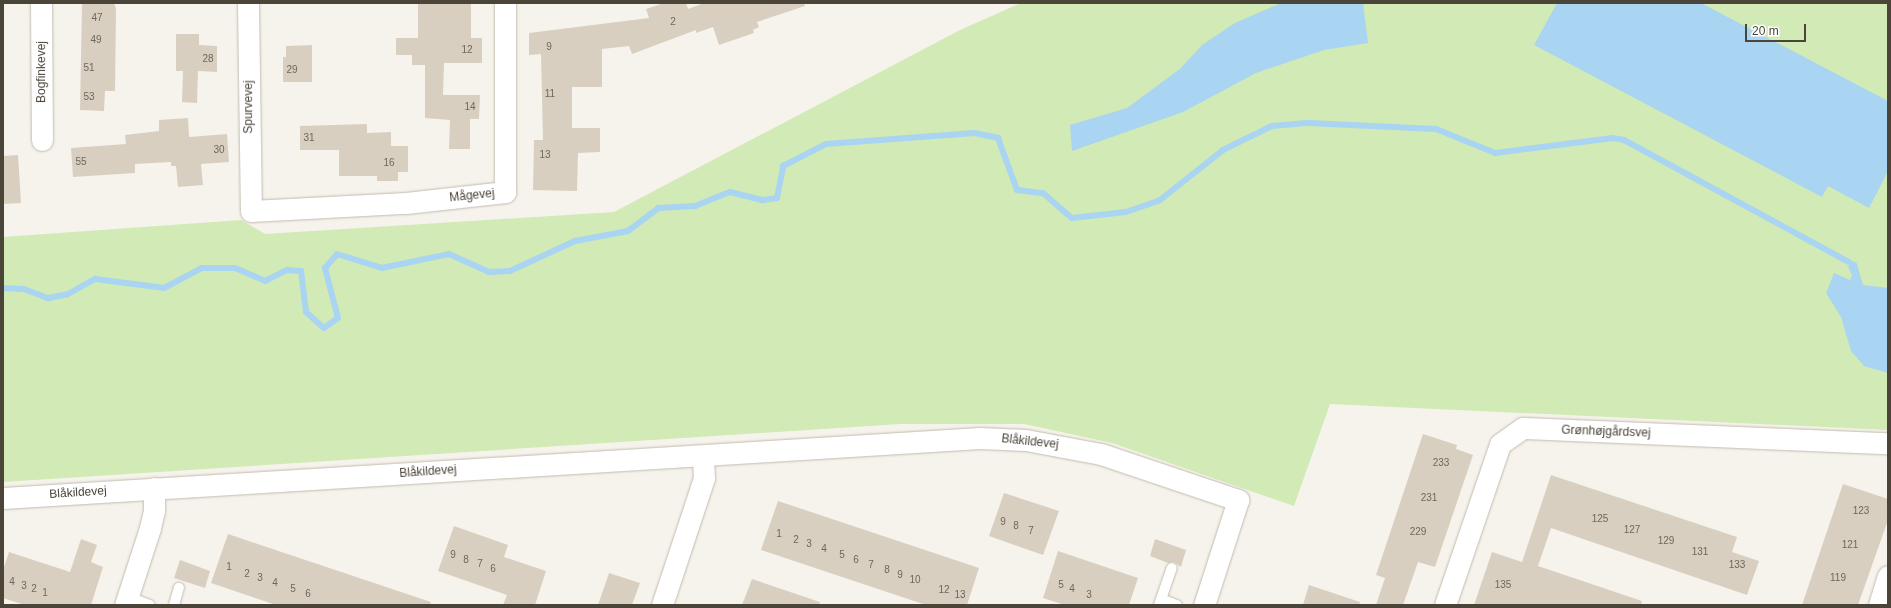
<!DOCTYPE html>
<meta charset="utf-8">
<style>
body{margin:0}
#map{position:relative;width:1891px;height:608px;overflow:hidden;background:#f6f3ec;font-family:Arial,sans-serif}
div>[style]{position:absolute}
.green>*{inset:0;background:#d2eab5}
.water>*{inset:0;background:#a9d4f2}
.stream>*{height:6px;margin:-3px;padding:0 3px;transform-origin:3px;border-radius:3px;background:#a9d4f2}
.building>*{inset:0;background:#d8cfc1}
.roads{filter:drop-shadow(0 0 1px #c2bbae) drop-shadow(0 0 1px #c2bbae)}
.service>*{height:10px;margin:-5px;padding:0 5px;transform-origin:5px;border-radius:5px;background:#fff}
.minor>*{height:21px;margin:-10.5px;padding:0 10.5px;transform-origin:10.5px;border-radius:10.5px;background:#fff}
span{translate:-50% -50%;white-space:nowrap;text-align:center;line-height:1.15;-webkit-text-stroke:3.5px #fff;paint-order:stroke}
.number-label{font-size:10px;color:#6e675b}
.number-label span{-webkit-text-stroke-width:0}
.street-label{font-size:12px;color:#4b4439}
.frame{position:absolute;inset:0;border:4px solid #4b4439;pointer-events:none}
.scale{position:absolute;left:1745px;top:24px;width:61px;height:18px;box-sizing:border-box;border:2px solid #4b4439;border-top:0;padding-left:5px;font-size:12px;line-height:14px;white-space:nowrap;color:#4b4439;-webkit-text-stroke:3px #fff;paint-order:stroke}
</style>
<div id="map">
<div class="green">
<i style="clip-path:polygon(1021px 3px,1888px 3px,1888px 430px,1330px 404px,1294px 506px,1112px 443px,1024px 424px,900px 424px,3px 482px,3px 237px,241px 220px,265px 234px,614px 212px,960px 30px)"></i>
</div>
<div class="water">
<i style="clip-path:polygon(1281px 3px,1363px 3px,1368px 43px,1324px 50px,1256px 73px,1183px 112px,1072px 151px,1070px 125px,1127px 108px,1180px 69px,1202px 45px,1235px 23px)"></i>
<i style="clip-path:polygon(1557px 3px,1701px 3px,1888px 101px,1888px 171px,1869px 208px,1828px 186px,1822px 197px,1534px 45px)"></i>
<i style="clip-path:polygon(1856px 261px,1863px 285px,1888px 288px,1888px 373px,1864px 366px,1851px 351px,1841px 317px,1826px 293px,1834px 273px,1850px 280px,1852px 275px,1848px 267px)"></i>
</div>
<div class="stream">
<i style="left:3px;top:288px;width:21px;rotate:3deg"></i>
<i style="left:24px;top:289px;width:26px;rotate:21deg"></i>
<i style="left:48px;top:298px;width:20px;rotate:-11deg"></i>
<i style="left:68px;top:294px;width:31px;rotate:-29deg"></i>
<i style="left:95px;top:279px;width:70px;rotate:7.4deg"></i>
<i style="left:164px;top:288px;width:43px;rotate:-27.8deg"></i>
<i style="left:202px;top:268px;width:33px"></i>
<i style="left:235px;top:268px;width:33px;rotate:23deg"></i>
<i style="left:265px;top:281px;width:25px;rotate:-27deg"></i>
<i style="left:287px;top:270px;width:14px;rotate:4deg"></i>
<i style="left:301px;top:271px;width:41px;rotate:83deg"></i>
<i style="left:306px;top:312px;width:24px;rotate:42deg"></i>
<i style="left:324px;top:328px;width:17px;rotate:-36deg"></i>
<i style="left:338px;top:318px;width:52px;rotate:-104.6deg"></i>
<i style="left:325px;top:268px;width:18px;rotate:-49deg"></i>
<i style="left:337px;top:254px;width:47px;rotate:17.3deg"></i>
<i style="left:382px;top:268px;width:68px;rotate:-11.8deg"></i>
<i style="left:449px;top:254px;width:44px;rotate:24.2deg"></i>
<i style="left:489px;top:272px;width:21px;rotate:-3deg"></i>
<i style="left:510px;top:271px;width:72px;rotate:-24.8deg"></i>
<i style="left:575px;top:241px;width:54px;rotate:-10.7deg"></i>
<i style="left:628px;top:231px;width:38px;rotate:-37deg"></i>
<i style="left:658px;top:208px;width:37px;rotate:-3deg"></i>
<i style="left:695px;top:206px;width:38px;rotate:-22deg"></i>
<i style="left:730px;top:192px;width:34px;rotate:14deg"></i>
<i style="left:763px;top:200px;width:14px;rotate:-8deg"></i>
<i style="left:777px;top:198px;width:33px;rotate:-79deg"></i>
<i style="left:783px;top:166px;width:48px;rotate:-27.1deg"></i>
<i style="left:826px;top:144px;width:149px;rotate:-4.2deg"></i>
<i style="left:975px;top:133px;width:24px;rotate:12deg"></i>
<i style="left:998px;top:138px;width:55px;rotate:69.9deg"></i>
<i style="left:1017px;top:190px;width:26px;rotate:7deg"></i>
<i style="left:1043px;top:193px;width:38px;rotate:41deg"></i>
<i style="left:1072px;top:218px;width:54px;rotate:-6.3deg"></i>
<i style="left:1126px;top:212px;width:36px;rotate:-19deg"></i>
<i style="left:1160px;top:200px;width:80px;rotate:-38.4deg"></i>
<i style="left:1223px;top:150px;width:55px;rotate:-26.1deg"></i>
<i style="left:1272px;top:126px;width:37px;rotate:-5deg"></i>
<i style="left:1309px;top:123px;width:127px;rotate:2.7deg"></i>
<i style="left:1436px;top:129px;width:64px;rotate:22.1deg"></i>
<i style="left:1495px;top:153px;width:119px;rotate:-7.2deg"></i>
<i style="left:1613px;top:138px;width:11px;rotate:10deg"></i>
<i style="left:1624px;top:140px;width:258px;rotate:28.5deg"></i>
</div>
<div class="building">
<i style="clip-path:polygon(82px 3px,114px 3px,116px 9px,115px 91px,105px 91px,104px 111px,80px 110px)"></i>
<i style="clip-path:polygon(418px 3px,471px 3px,471px 38px,482px 38px,482px 63px,444px 63px,443px 95px,480px 95px,479px 119px,470px 119px,470px 149px,449px 149px,450px 120px,425px 118px,425px 65px,412px 65px,412px 55px,396px 55px,396px 38px,418px 38px)"></i>
<i style="clip-path:polygon(664px 3px,686px 3px,688px 9px,704px 3px,804px 3px,805px 6px,757px 22px,759px 27px,753px 30px,754px 33px,719px 45px,713px 27px,696px 33px,696px 30px,632px 54px,629px 46px,602px 49px,602px 87px,572px 87px,572px 128px,600px 128px,600px 152px,578px 153px,577px 191px,533px 190px,534px 140px,543px 140px,541px 54px,529px 55px,529px 33px,649px 18px,646px 9px)"></i>
<i style="clip-path:polygon(176px 34px,199px 34px,199px 45px,217px 46px,217px 72px,198px 71px,197px 103px,182px 102px,183px 71px,176px 71px)"></i>
<i style="clip-path:polygon(312px 45px,312px 82px,283px 82px,283px 57px,286px 57px,286px 46px)"></i>
<i style="clip-path:polygon(188px 118px,189px 137px,227px 134px,229px 162px,201px 164px,203px 185px,178px 187px,176px 166px,171px 166px,171px 162px,135px 164px,135px 173px,73px 177px,71px 148px,126px 144px,125px 135px,159px 131px,159px 120px)"></i>
<i style="clip-path:polygon(367px 124px,367px 133px,391px 132px,391px 146px,408px 146px,408px 172px,398px 172px,398px 181px,377px 181px,377px 176px,339px 176px,339px 150px,300px 150px,300px 126px)"></i>
<i style="clip-path:polygon(18px 155px,21px 203px,3px 204px,3px 156px)"></i>
<i style="clip-path:polygon(1423px 434px,1457px 445px,1456px 449px,1473px 455px,1435px 567px,1418px 562px,1403px 605px,1376px 605px,1385px 578px,1376px 575px)"></i>
<i style="clip-path:polygon(1551px 475px,1737px 537px,1732px 552px,1759px 561px,1747px 595px,1551px 528px,1538px 566px,1642px 601px,1641px 605px,1474px 605px,1492px 552px,1522px 562px)"></i>
<i style="clip-path:polygon(1843px 484px,1888px 499px,1888px 520px,1858px 605px,1802px 605px)"></i>
<i style="clip-path:polygon(1004px 493px,1059px 511px,1043px 555px,989px 536px)"></i>
<i style="clip-path:polygon(778px 501px,979px 568px,967px 605px,926px 605px,761px 550px)"></i>
<i style="clip-path:polygon(454px 526px,508px 545px,504px 557px,546px 571px,535px 605px,503px 605px,507px 595px,438px 571px)"></i>
<i style="clip-path:polygon(228px 534px,431px 602px,430px 605px,276px 605px,211px 583px)"></i>
<i style="clip-path:polygon(81px 539px,97px 545px,91px 562px,103px 567px,91px 605px,25px 605px,3px 598px,3px 570px,9px 552px,70px 572px)"></i>
<i style="clip-path:polygon(1155px 539px,1186px 550px,1181px 567px,1174px 562px,1168px 563px,1150px 556px)"></i>
<i style="clip-path:polygon(1058px 551px,1138px 578px,1129px 605px,1065px 605px,1043px 598px)"></i>
<i style="clip-path:polygon(180px 560px,210px 571px,205px 588px,174px 578px)"></i>
<i style="clip-path:polygon(609px 573px,640px 583px,632px 605px,598px 605px)"></i>
<i style="clip-path:polygon(752px 579px,820px 602px,819px 605px,742px 605px)"></i>
<i style="clip-path:polygon(1309px 585px,1360px 602px,1359px 605px,1303px 605px)"></i>
</div>
<div class="roads">
<div class="service">
<i style="left:128px;top:597px;width:23px;rotate:20deg"></i>
<i style="left:1161px;top:599px;width:17px;rotate:21deg"></i>
<i style="left:174px;top:605px;width:18px;rotate:-74deg"></i>
<i style="left:1159px;top:605px;width:39px;rotate:-71deg"></i>
</div>
<div class="minor">
<i style="left:41px;top:3px;width:137px;rotate:89.6deg"></i>
<i style="left:248px;top:3px;width:208px;rotate:89.2deg"></i>
<i style="left:251px;top:211px;width:155px;rotate:-3deg"></i>
<i style="left:406px;top:203px;width:100px;rotate:-6.3deg"></i>
<i style="left:505px;top:192px;width:189px;rotate:-90deg"></i>
<i style="left:3px;top:498px;width:979px;rotate:-3.51deg"></i>
<i style="left:980px;top:438px;width:46px;rotate:2.5deg"></i>
<i style="left:1026px;top:440px;width:76px;rotate:10.6deg"></i>
<i style="left:1101px;top:454px;width:145px;rotate:18.6deg"></i>
<i style="left:1238px;top:500px;width:110px;rotate:107.9deg"></i>
<i style="left:125px;top:605px;width:81px;rotate:-72deg"></i>
<i style="left:150px;top:528px;width:17px;rotate:-77deg"></i>
<i style="left:154px;top:511px;width:23px;rotate:-90deg"></i>
<i style="left:662px;top:605px;width:134px;rotate:-71.7deg"></i>
<i style="left:704px;top:478px;width:22px;rotate:-93deg"></i>
<i style="left:1445px;top:605px;width:170px;rotate:-71.1deg"></i>
<i style="left:1500px;top:444px;width:28px;rotate:-35deg"></i>
<i style="left:1523px;top:428px;width:365px;rotate:2.4deg"></i>
<i style="left:1879px;top:605px;width:30px;rotate:-73deg"></i>
</div>
</div>
<div class="number-label">
<span style="left:97px;top:18px">47</span>
<span style="left:673px;top:22px">2</span>
<span style="left:96px;top:40px">49</span>
<span style="left:549px;top:47px">9</span>
<span style="left:467px;top:50px">12</span>
<span style="left:208px;top:59px">28</span>
<span style="left:89px;top:68px">51</span>
<span style="left:292px;top:70px">29</span>
<span style="left:550px;top:94px">11</span>
<span style="left:89px;top:97px">53</span>
<span style="left:470px;top:107px">14</span>
<span style="left:309px;top:138px">31</span>
<span style="left:219px;top:150px">30</span>
<span style="left:545px;top:155px">13</span>
<span style="left:81px;top:162px">55</span>
<span style="left:389px;top:163px">16</span>
<span style="left:1441px;top:463px">233</span>
<span style="left:1429px;top:498px">231</span>
<span style="left:1861px;top:511px">123</span>
<span style="left:1600px;top:519px">125</span>
<span style="left:1003px;top:522px">9</span>
<span style="left:1016px;top:526px">8</span>
<span style="left:1632px;top:530px">127</span>
<span style="left:1031px;top:531px">7</span>
<span style="left:1418px;top:532px">229</span>
<span style="left:779px;top:534px">1</span>
<span style="left:796px;top:540px">2</span>
<span style="left:1666px;top:541px">129</span>
<span style="left:809px;top:544px">3</span>
<span style="left:1850px;top:545px">121</span>
<span style="left:824px;top:549px">4</span>
<span style="left:1700px;top:552px">131</span>
<span style="left:453px;top:555px">9</span>
<span style="left:842px;top:555px">5</span>
<span style="left:466px;top:560px">8</span>
<span style="left:856px;top:560px">6</span>
<span style="left:480px;top:564px">7</span>
<span style="left:871px;top:565px">7</span>
<span style="left:1737px;top:565px">133</span>
<span style="left:229px;top:567px">1</span>
<span style="left:493px;top:569px">6</span>
<span style="left:887px;top:570px">8</span>
<span style="left:247px;top:574px">2</span>
<span style="left:900px;top:575px">9</span>
<span style="left:260px;top:578px">3</span>
<span style="left:1838px;top:578px">119</span>
<span style="left:915px;top:580px">10</span>
<span style="left:12px;top:582px">4</span>
<span style="left:275px;top:583px">4</span>
<span style="left:1061px;top:585px">5</span>
<span style="left:1503px;top:585px">135</span>
<span style="left:24px;top:586px">3</span>
<span style="left:34px;top:589px">2</span>
<span style="left:293px;top:589px">5</span>
<span style="left:1072px;top:589px">4</span>
<span style="left:944px;top:590px">12</span>
<span style="left:45px;top:593px">1</span>
<span style="left:308px;top:594px">6</span>
<span style="left:960px;top:595px">13</span>
<span style="left:1089px;top:595px">3</span>
</div>
<div class="street-label">
<span style="left:42px;top:72px;rotate:-90deg">Bogfinkevej</span>
<span style="left:249px;top:107px;rotate:-90deg">Spurvevej</span>
<span style="left:472px;top:196px;rotate:-6deg">Mågevej</span>
<span style="left:1606px;top:432px;rotate:2deg">Grønhøjgårdsvej</span>
<span style="left:1030px;top:442px;rotate:6deg">Blåkildevej</span>
<span style="left:428px;top:472px;rotate:-4deg">Blåkildevej</span>
<span style="left:78px;top:493px;rotate:-4deg">Blåkildevej</span>
</div>
<div class="frame"></div>
<div class="scale">20 m</div>
</div>
